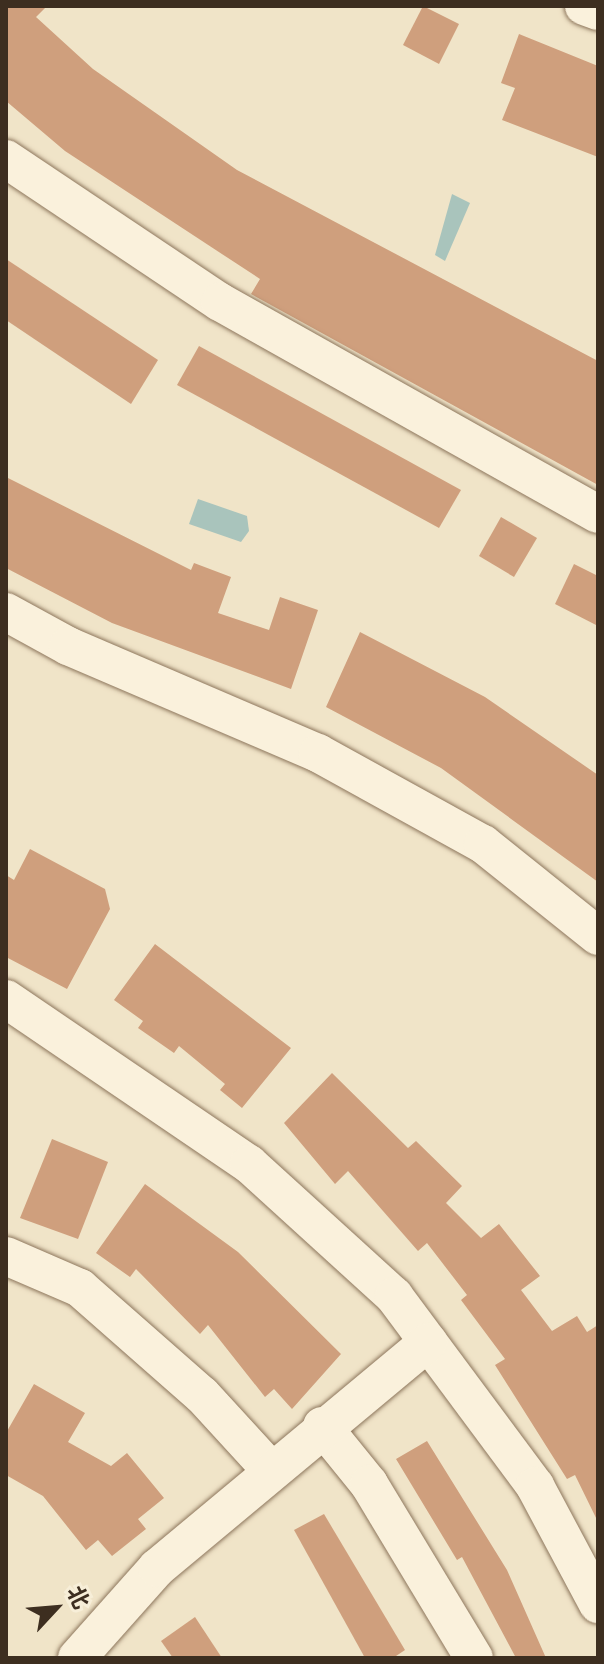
<!DOCTYPE html>
<meta charset="utf-8">
<style>
body{margin:0}
#map{position:relative;width:604px;height:1664px;overflow:hidden;background:#f0e4c8;font-family:"Libre Baskerville","Noto Sans SC",serif}
div>[style]{position:absolute}
.water>*{inset:0;background:#a9c4bc}
.building>*{inset:0;background:#cf9f7d}
.roads{filter:drop-shadow(0 0 2px #8d765c) drop-shadow(0 0 2px #8d765c)}
.street>*{height:38px;margin:-19px;padding:0 19px;transform-origin:19px;border-radius:19px;background:#faf1dc}
span{translate:-50% -50%;white-space:nowrap;text-align:center;line-height:1.15;-webkit-text-stroke:6px #f7eed8;paint-order:stroke}
.frame{position:absolute;inset:0;border:8px solid #3d2e20;pointer-events:none}
.north{position:absolute;left:16px;top:1568px;width:80px;height:80px;-webkit-text-stroke:6px #f7eed8;paint-order:stroke;rotate:64deg;font-size:22px;font-weight:700;line-height:32px;text-align:center;color:#3d2e20}
.north::after{content:'';display:block;margin:auto;width:28px;height:36px;background:#3d2e20;clip-path:polygon(50% 0,100% 100%,50% 72%,0 100%)}
</style>
<div id="map">
<div class="water">
<i style="clip-path:polygon(452px 194px,470px 203px,445px 261px,435px 255px)"></i>
<i style="clip-path:polygon(198px 499px,247px 516px,249px 531px,241px 542px,189px 524px)"></i>
</div>
<div class="building">
<i style="clip-path:polygon(6px 6px,47px 6px,36px 17px,93px 69px,237px 170px,598px 361px,598px 485px,251px 294px,260px 279px,65px 151px,6px 101px)"></i>
<i style="clip-path:polygon(423px 6px,459px 24px,439px 64px,403px 45px)"></i>
<i style="clip-path:polygon(519px 34px,598px 66px,598px 157px,502px 120px,515px 88px,501px 83px)"></i>
<i style="clip-path:polygon(6px 259px,158px 360px,131px 404px,6px 320px)"></i>
<i style="clip-path:polygon(199px 346px,461px 490px,439px 528px,177px 385px)"></i>
<i style="clip-path:polygon(6px 477px,191px 570px,194px 563px,231px 577px,218px 613px,269px 630px,280px 597px,318px 610px,291px 689px,112px 623px,6px 568px)"></i>
<i style="clip-path:polygon(501px 517px,537px 538px,514px 577px,479px 556px)"></i>
<i style="clip-path:polygon(574px 564px,598px 576px,598px 626px,555px 604px)"></i>
<i style="clip-path:polygon(360px 632px,485px 697px,598px 775px,598px 882px,441px 768px,326px 707px)"></i>
<i style="clip-path:polygon(30px 849px,105px 889px,110px 909px,67px 989px,6px 957px,6px 875px,14px 880px)"></i>
<i style="clip-path:polygon(155px 944px,291px 1048px,242px 1108px,220px 1090px,225px 1084px,179px 1046px,174px 1053px,138px 1028px,143px 1021px,114px 1000px)"></i>
<i style="clip-path:polygon(332px 1073px,408px 1148px,416px 1141px,462px 1186px,446px 1203px,481px 1238px,499px 1224px,540px 1276px,521px 1290px,552px 1331px,577px 1316px,587px 1332px,598px 1325px,598px 1522px,575px 1475px,567px 1479px,495px 1365px,505px 1359px,461px 1300px,467px 1295px,427px 1243px,418px 1251px,348px 1171px,335px 1184px,284px 1123px)"></i>
<i style="clip-path:polygon(52px 1139px,108px 1162px,78px 1239px,20px 1218px)"></i>
<i style="clip-path:polygon(145px 1184px,238px 1252px,341px 1354px,292px 1409px,274px 1389px,265px 1397px,208px 1325px,200px 1334px,136px 1269px,130px 1277px,96px 1253px)"></i>
<i style="clip-path:polygon(34px 1384px,85px 1413px,68px 1442px,111px 1466px,127px 1453px,164px 1498px,138px 1519px,146px 1529px,112px 1556px,98px 1540px,86px 1550px,43px 1496px,6px 1475px,6px 1433px)"></i>
<i style="clip-path:polygon(427px 1441px,507px 1570px,546px 1658px,516px 1658px,462px 1557px,457px 1560px,396px 1459px)"></i>
<i style="clip-path:polygon(324px 1514px,405px 1650px,393px 1658px,365px 1658px,294px 1530px)"></i>
<i style="clip-path:polygon(195px 1617px,222px 1658px,173px 1658px,161px 1641px)"></i>
</div>
<div class="roads">
<div class="street">
<i style="left:584px;top:6px;width:15px;rotate:20deg"></i>
<i style="left:6px;top:159px;width:257px;rotate:33.8deg"></i>
<i style="left:220px;top:302px;width:433px;rotate:29.3deg"></i>
<i style="left:6px;top:612px;width:71px;rotate:28.7deg"></i>
<i style="left:68px;top:646px;width:272px;rotate:23.2deg"></i>
<i style="left:318px;top:753px;width:188px;rotate:28.9deg"></i>
<i style="left:483px;top:844px;width:147px;rotate:38.7deg"></i>
<i style="left:6px;top:999px;width:294px;rotate:34.2deg"></i>
<i style="left:249px;top:1164px;width:196px;rotate:42.3deg"></i>
<i style="left:394px;top:1296px;width:237px;rotate:53.4deg"></i>
<i style="left:535px;top:1486px;width:134px;rotate:61.9deg"></i>
<i style="left:6px;top:1256px;width:81px;rotate:23.4deg"></i>
<i style="left:80px;top:1288px;width:162px;rotate:41.3deg"></i>
<i style="left:202px;top:1395px;width:99px;rotate:47.5deg"></i>
<i style="left:322px;top:1426px;width:75px;rotate:51deg"></i>
<i style="left:369px;top:1484px;width:203px;rotate:58.9deg"></i>
<i style="left:77px;top:1658px;width:120px;rotate:-48.4deg"></i>
<i style="left:157px;top:1568px;width:353px;rotate:-39.8deg"></i>
</div>
</div>
<div class="frame"></div>
<div class="north">北</div>
</div>
